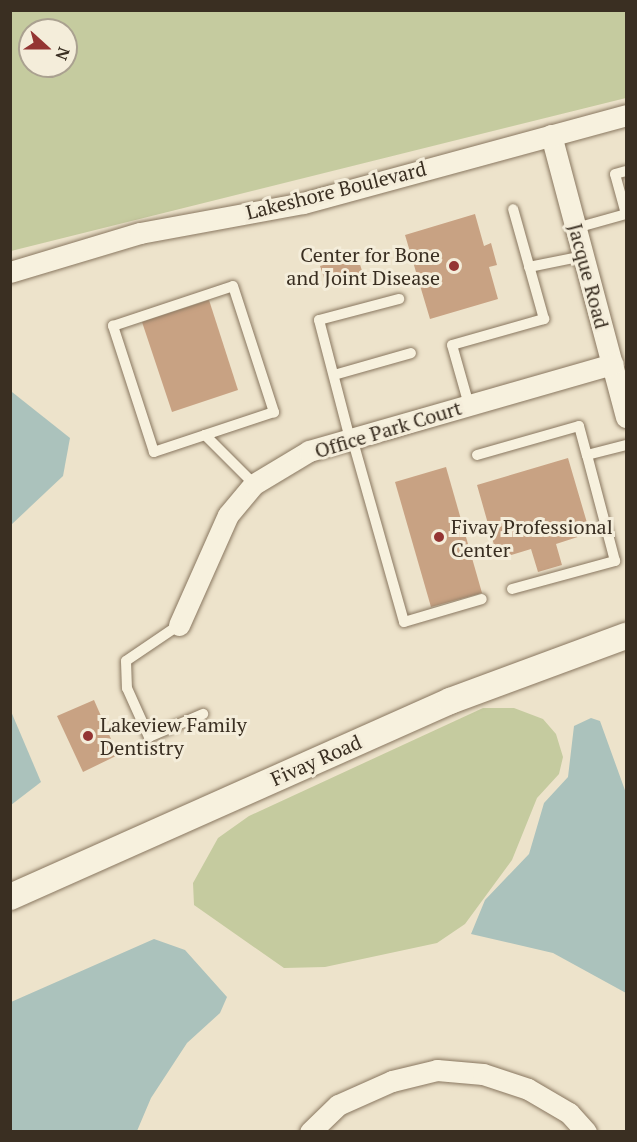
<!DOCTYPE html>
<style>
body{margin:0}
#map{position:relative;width:637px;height:1142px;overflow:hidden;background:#ede3cb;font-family:"PT Serif",serif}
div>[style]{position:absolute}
.green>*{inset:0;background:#c5cb9f}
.water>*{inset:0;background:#abc2bc}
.building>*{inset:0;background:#c8a283}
.roads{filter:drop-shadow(0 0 2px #897760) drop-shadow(0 0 2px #897760)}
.service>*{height:10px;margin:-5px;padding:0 5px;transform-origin:5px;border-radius:5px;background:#f7f1de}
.minor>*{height:21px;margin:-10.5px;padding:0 10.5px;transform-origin:10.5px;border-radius:10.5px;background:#f7f1de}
.tertiary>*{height:26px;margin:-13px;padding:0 13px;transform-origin:13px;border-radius:13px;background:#f7f1de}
.dots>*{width:16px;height:16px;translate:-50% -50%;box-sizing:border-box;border:3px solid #f4edda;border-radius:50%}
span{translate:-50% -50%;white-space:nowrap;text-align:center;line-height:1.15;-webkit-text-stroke:6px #f4edda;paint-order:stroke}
.street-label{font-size:20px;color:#3a2f22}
.poi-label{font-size:20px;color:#3a2f22}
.right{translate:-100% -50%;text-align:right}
.left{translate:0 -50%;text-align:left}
.frame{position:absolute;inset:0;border:12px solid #3a2f22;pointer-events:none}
.north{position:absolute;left:18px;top:18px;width:60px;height:60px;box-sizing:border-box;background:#f4edda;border:2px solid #aaa190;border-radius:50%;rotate:111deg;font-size:16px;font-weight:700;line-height:24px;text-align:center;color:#3a2f22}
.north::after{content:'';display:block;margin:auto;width:21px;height:27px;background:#943533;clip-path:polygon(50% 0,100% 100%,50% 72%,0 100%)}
</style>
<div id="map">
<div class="green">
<i style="clip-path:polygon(evenodd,11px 10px,626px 11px,626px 98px,11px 251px,11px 10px,30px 30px,66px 30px,66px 66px,30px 66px,30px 30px)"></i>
<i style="clip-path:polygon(483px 708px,514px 708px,543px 719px,556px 734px,563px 757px,559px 774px,537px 798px,512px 860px,465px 924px,437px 943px,325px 967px,284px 968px,194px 905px,193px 883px,218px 838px,249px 816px)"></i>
</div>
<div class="water">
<i style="clip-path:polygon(12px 392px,70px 438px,63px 476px,11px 525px)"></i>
<i style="clip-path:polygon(10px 709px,41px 782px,11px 805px,10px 805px)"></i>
<i style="clip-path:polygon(591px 718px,600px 721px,626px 793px,626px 993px,553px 953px,471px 934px,485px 900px,529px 854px,544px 803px,568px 777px,574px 726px)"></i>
<i style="clip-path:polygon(154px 939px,185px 950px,227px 997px,220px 1013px,187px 1043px,151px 1098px,137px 1131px,11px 1131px,11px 1002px)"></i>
</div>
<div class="building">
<i style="clip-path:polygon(475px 214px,484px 246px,491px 243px,497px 265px,489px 267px,498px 299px,430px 319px,405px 235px)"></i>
<i style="clip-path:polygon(357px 255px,363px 274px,326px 284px,320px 266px)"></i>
<i style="clip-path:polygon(209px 300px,238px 390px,172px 412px,142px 322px)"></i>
<i style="clip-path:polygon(568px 458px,590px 533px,556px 544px,562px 565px,538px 572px,531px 549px,498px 559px,477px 485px)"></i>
<i style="clip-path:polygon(446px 467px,482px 593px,431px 607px,395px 482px)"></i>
<i style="clip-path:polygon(94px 700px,118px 755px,83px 772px,57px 716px)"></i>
</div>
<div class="roads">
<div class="service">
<i style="left:576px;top:228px;width:52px;rotate:-15.6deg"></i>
<i style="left:626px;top:214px;width:41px;rotate:-105.4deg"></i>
<i style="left:615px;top:174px;width:11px;rotate:-15deg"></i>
<i style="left:529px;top:267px;width:55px;rotate:-11.5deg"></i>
<i style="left:334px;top:375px;width:80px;rotate:-15.9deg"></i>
<i style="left:469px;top:405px;width:62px;rotate:-105.8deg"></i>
<i style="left:452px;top:345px;width:96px;rotate:-15.8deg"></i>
<i style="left:544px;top:319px;width:114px;rotate:-105.7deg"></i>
<i style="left:205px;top:435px;width:54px;rotate:161.6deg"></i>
<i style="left:154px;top:452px;width:133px;rotate:-108deg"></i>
<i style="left:113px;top:326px;width:126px;rotate:-18.4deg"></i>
<i style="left:233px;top:286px;width:133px;rotate:72deg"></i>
<i style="left:274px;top:412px;width:73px;rotate:161.6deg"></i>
<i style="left:205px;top:435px;width:69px;rotate:45deg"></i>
<i style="left:352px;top:438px;width:191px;rotate:74.2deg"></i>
<i style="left:404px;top:622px;width:81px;rotate:-16.4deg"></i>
<i style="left:350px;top:439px;width:123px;rotate:-104.6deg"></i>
<i style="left:319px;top:320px;width:83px;rotate:-14.7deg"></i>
<i style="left:477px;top:455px;width:106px;rotate:-15.9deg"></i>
<i style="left:579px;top:426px;width:30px;rotate:75deg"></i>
<i style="left:512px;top:589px;width:107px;rotate:-15.2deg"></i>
<i style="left:615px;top:561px;width:110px;rotate:-104.8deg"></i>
<i style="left:587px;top:455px;width:40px;rotate:-14.4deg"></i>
<i style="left:179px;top:625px;width:64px;rotate:145.8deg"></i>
<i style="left:126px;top:661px;width:27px;rotate:88deg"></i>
<i style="left:127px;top:688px;width:54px;rotate:65.8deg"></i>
<i style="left:149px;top:737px;width:59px;rotate:-23.1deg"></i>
</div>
<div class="minor">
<i style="left:551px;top:135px;width:292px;rotate:75.1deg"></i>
<i style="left:10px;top:272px;width:136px;rotate:-16.7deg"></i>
<i style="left:140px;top:233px;width:166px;rotate:-10.4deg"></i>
<i style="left:303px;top:203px;width:335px;rotate:-15.2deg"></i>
<i style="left:179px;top:625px;width:120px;rotate:-66deg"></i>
<i style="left:228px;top:515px;width:40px;rotate:-50deg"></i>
<i style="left:254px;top:484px;width:64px;rotate:-31deg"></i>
<i style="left:309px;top:451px;width:316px;rotate:-16deg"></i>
<i style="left:310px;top:1132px;width:39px;rotate:-44deg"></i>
<i style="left:338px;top:1105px;width:59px;rotate:-24deg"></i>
<i style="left:392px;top:1081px;width:46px;rotate:-13.7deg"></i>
<i style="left:437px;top:1070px;width:46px;rotate:5deg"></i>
<i style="left:483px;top:1074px;width:47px;rotate:18.4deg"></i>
<i style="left:528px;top:1089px;width:48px;rotate:30.3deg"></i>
<i style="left:569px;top:1113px;width:25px;rotate:48deg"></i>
</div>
<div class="tertiary">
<i style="left:10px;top:897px;width:482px;rotate:-24deg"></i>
<i style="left:450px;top:701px;width:188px;rotate:-20.3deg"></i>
</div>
</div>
<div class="dots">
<i style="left:454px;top:266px;background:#943533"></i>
<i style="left:439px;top:537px;background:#943533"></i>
<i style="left:88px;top:736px;background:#943533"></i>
</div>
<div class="street-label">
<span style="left:336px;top:190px;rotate:-14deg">Lakeshore Boulevard</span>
<span style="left:589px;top:276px;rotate:75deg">Jacque Road</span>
<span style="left:388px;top:429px;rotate:-17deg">Office Park Court</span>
<span style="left:316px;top:760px;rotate:-24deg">Fivay Road</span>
</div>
<div class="poi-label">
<span class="right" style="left:440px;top:266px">Center for Bone<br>and Joint Disease</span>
<span class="left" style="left:451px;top:538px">Fivay Professional<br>Center</span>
<span class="left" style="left:100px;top:736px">Lakeview Family<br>Dentistry</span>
</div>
<div class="frame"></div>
<div class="north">N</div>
</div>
